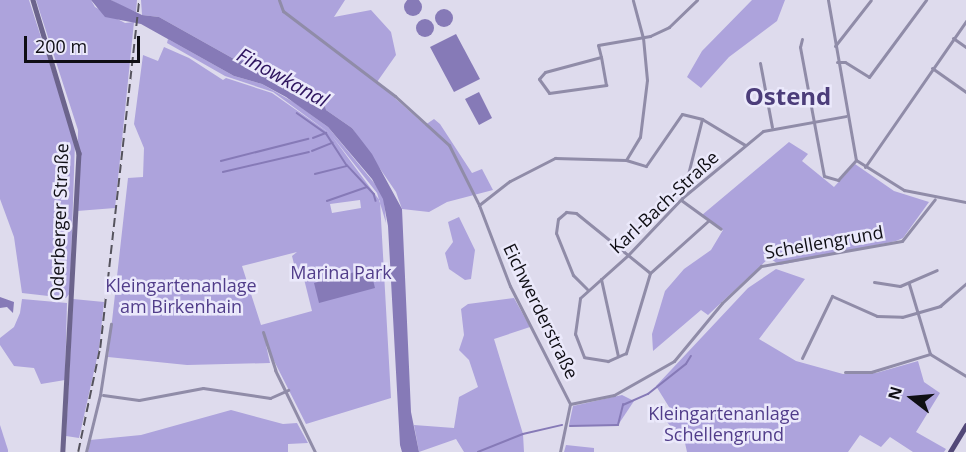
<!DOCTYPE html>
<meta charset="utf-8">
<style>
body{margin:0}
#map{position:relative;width:966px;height:452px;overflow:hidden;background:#dedbed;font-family:"Open Sans",sans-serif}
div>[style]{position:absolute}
.green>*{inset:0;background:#ada3dc}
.water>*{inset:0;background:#867ab7}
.round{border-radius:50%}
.stream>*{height:1.5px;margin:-0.75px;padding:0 0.75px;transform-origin:0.75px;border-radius:0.75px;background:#867ab7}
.street>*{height:3px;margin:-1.5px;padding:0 1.5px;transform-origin:1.5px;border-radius:1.5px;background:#908ca8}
.secondary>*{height:4.5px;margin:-2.25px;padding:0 2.25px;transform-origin:2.25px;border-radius:2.25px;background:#6c648c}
.primary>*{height:4.5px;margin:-2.25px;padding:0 2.25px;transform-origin:2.25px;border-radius:2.25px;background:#524878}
.rail>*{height:1.5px;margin-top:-0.75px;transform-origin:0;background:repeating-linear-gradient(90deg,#55535d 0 9px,transparent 0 13.5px)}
span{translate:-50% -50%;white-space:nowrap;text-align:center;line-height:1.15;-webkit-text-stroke:5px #ebe9fb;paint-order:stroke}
.street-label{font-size:18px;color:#0f0e14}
.park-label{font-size:18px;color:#513d8a}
.water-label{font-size:20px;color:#2e155f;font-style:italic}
.district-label{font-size:24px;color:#4c3d7a;font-weight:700}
.north{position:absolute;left:882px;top:368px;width:60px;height:60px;-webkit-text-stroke:4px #ebe9fb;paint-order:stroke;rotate:286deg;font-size:16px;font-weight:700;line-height:24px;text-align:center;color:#0f0e14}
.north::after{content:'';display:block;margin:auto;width:21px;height:27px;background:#0f0e14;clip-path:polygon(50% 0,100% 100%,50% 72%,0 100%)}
.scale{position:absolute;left:24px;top:36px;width:116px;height:27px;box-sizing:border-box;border:3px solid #0f0e14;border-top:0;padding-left:8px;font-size:18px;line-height:21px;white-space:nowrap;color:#0f0e14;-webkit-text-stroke:4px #ebe9fb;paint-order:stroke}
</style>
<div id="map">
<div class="green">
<i style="clip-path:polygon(0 0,29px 0,75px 142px,70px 293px,66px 298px,22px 293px,14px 237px,0 199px)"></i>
<i style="clip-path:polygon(36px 0,91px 0,95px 7px,125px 23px,134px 22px,115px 208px,77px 211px,78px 130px)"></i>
<i style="clip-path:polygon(111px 0,137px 0,136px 12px,127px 9px)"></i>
<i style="clip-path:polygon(141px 0,345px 0,334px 17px,371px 10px,391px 32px,396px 55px,377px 82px,425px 125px,434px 119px,440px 124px,472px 173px,482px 169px,493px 190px,447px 202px,429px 212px,402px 209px,396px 192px,352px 128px,326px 110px,324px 101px,305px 87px,294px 87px,282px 78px,234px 59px,159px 17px,142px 15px)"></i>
<i style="clip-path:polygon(752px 0,785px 0,777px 21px,729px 57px,701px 88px,687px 77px,702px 51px)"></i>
<i style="clip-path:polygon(evenodd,168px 39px,234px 76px,262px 84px,295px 103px,328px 127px,375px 184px,384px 199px,386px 223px,377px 193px,332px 136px,380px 201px,391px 398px,306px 424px,266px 345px,270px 363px,187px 365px,108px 357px,128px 178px,143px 177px,144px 148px,134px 124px,143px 55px,158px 61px,164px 47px,189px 58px,223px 80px,226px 78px,272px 93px,332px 135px,273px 92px,225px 76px,167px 43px,168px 39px,360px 200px,361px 208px,332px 213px,330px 204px,360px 200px,168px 39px,297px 252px,292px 256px,298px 280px,304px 279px,312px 311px,261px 325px,242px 266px,297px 252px)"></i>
<i style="clip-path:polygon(789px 142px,808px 154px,802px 161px,834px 187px,855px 164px,894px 191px,929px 202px,903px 238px,896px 241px,780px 265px,769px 258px,708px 315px,701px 310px,653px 351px,652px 334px,665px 291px,684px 269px,711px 250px,723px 230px,702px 215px)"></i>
<i style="clip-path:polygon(459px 217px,475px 250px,471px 279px,465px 280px,449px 269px,445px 253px,453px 242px,448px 222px)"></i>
<i style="clip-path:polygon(776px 269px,805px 279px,759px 339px,796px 361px,843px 374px,876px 373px,918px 361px,924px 382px,940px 393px,916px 432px,946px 449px,944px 452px,913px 452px,890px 437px,881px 447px,860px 435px,848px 452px,687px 452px,685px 443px,667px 422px,674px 415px,656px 386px,748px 288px)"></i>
<i style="clip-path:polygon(514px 298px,530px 327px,494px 339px,523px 434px,524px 452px,464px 452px,456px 439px,419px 452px,414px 425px,454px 428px,459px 397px,478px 387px,469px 360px,459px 350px,464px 335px,461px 309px,468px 304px)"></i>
<i style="clip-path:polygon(22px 299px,67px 303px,65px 380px,41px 384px,34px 368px,14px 366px,0 345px,0 338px,14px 327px,20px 313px)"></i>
<i style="clip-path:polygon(73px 299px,104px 302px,99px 349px,79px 438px,66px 436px)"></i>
<i style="clip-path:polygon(622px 395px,634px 401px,618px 425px,569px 425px,573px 406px)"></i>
<i style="clip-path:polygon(231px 410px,283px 424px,297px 423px,308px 443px,288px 444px,288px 452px,88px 452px,90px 440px,141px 435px)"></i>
<i style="clip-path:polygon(0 425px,8px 450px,8px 452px,0 452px)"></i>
<i style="clip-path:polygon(566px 445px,594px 448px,594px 452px,564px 452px)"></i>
</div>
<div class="water">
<i class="round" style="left:404px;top:-2px;width:18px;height:18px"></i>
<i style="clip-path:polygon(91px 0,111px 0,142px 15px,159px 17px,234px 59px,254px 63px,294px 87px,305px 87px,324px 101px,326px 110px,352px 128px,372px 154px,402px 209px,411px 412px,419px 452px,402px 452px,400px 445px,388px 226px,383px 199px,372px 179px,328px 127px,286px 97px,262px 84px,234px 76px,141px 24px,105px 17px)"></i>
<i class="round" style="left:435px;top:9px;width:18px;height:18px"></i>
<i class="round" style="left:416px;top:19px;width:18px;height:18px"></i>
<i style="clip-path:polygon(456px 34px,480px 79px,454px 92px,430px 47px)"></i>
<i style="clip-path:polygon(479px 92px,492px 118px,479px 125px,465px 99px)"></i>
<i style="clip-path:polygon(370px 268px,375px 288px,319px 303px,314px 283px)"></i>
<i style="clip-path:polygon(0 297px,14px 302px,13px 313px,7px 307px,0 308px)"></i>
</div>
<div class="stream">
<i style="left:297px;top:113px;width:35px;rotate:35deg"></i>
<i style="left:326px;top:133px;width:38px;rotate:57deg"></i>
<i style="left:347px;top:165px;width:40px;rotate:47deg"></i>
<i style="left:374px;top:194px;width:7px;rotate:74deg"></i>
<i style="left:313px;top:138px;width:14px;rotate:-21deg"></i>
<i style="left:312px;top:151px;width:22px;rotate:-22deg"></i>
<i style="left:221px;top:161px;width:90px;rotate:-14.2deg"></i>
<i style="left:223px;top:172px;width:88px;rotate:-13.1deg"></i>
<i style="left:315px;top:174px;width:32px;rotate:-14deg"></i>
<i style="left:327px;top:201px;width:42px;rotate:-19.3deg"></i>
<i style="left:570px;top:426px;width:48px;rotate:-1.2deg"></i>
<i style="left:618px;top:425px;width:21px;rotate:-76deg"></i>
<i style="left:623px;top:405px;width:27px;rotate:-24deg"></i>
<i style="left:648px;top:394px;width:48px;rotate:-38.3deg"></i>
<i style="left:686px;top:364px;width:9px;rotate:-58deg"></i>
<i style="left:478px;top:452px;width:48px;rotate:-21.8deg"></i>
<i style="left:523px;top:434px;width:40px;rotate:-13deg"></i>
</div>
<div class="street">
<i style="left:279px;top:0;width:12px;rotate:70deg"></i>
<i style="left:283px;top:11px;width:141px;rotate:37.2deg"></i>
<i style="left:395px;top:96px;width:73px;rotate:42.2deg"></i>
<i style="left:449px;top:145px;width:67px;rotate:63.4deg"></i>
<i style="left:479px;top:205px;width:87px;rotate:69.1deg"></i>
<i style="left:510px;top:286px;width:132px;rotate:63deg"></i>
<i style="left:570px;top:404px;width:49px;rotate:101.8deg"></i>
<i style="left:828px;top:0;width:162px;rotate:80.1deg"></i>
<i style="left:856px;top:160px;width:57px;rotate:32deg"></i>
<i style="left:904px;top:190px;width:63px;rotate:11deg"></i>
<i style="left:953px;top:38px;width:16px;rotate:35deg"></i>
<i style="left:802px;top:39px;width:8px;rotate:104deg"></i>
<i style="left:800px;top:47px;width:131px;rotate:79.5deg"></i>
<i style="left:824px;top:176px;width:15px;rotate:16deg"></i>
<i style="left:838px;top:180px;width:27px;rotate:-48deg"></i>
<i style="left:835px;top:46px;width:58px;rotate:-52deg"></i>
<i style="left:601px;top:57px;width:58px;rotate:165deg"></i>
<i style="left:545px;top:72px;width:9px;rotate:131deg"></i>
<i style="left:539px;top:79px;width:17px;rotate:54deg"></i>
<i style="left:549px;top:93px;width:58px;rotate:-8deg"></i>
<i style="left:606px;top:85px;width:28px;rotate:-100deg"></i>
<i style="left:601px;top:57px;width:12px;rotate:-104deg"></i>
<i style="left:598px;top:45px;width:53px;rotate:-9.8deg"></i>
<i style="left:650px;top:36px;width:21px;rotate:-25deg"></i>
<i style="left:669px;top:27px;width:39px;rotate:-44deg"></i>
<i style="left:837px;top:62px;width:8px"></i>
<i style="left:845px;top:62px;width:28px;rotate:32deg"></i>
<i style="left:869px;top:77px;width:96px;rotate:-53.5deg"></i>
<i style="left:760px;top:63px;width:65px;rotate:79.4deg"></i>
<i style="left:932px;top:68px;width:42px;rotate:35.2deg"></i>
<i style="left:626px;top:160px;width:27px;rotate:-59deg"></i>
<i style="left:640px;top:137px;width:57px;rotate:-83deg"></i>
<i style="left:647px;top:80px;width:42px;rotate:-95.4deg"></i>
<i style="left:643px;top:38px;width:39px;rotate:-105deg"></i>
<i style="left:865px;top:167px;width:178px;rotate:-55.3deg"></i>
<i style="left:682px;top:198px;width:81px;rotate:-75.8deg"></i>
<i style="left:681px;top:200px;width:49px;rotate:35.9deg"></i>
<i style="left:479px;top:205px;width:39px;rotate:-38deg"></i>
<i style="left:510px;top:181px;width:51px;rotate:-27.1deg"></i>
<i style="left:555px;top:158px;width:71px;rotate:1.6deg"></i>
<i style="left:626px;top:160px;width:21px;rotate:17deg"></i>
<i style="left:646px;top:166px;width:63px;rotate:-55.3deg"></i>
<i style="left:682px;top:114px;width:21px;rotate:14deg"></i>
<i style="left:702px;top:119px;width:50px;rotate:31.2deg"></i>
<i style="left:708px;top:221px;width:78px;rotate:138.1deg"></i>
<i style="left:650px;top:273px;width:84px;rotate:106.7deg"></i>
<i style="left:626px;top:353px;width:20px;rotate:156deg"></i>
<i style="left:608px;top:361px;width:24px;rotate:-171deg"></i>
<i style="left:584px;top:357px;width:25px;rotate:-111deg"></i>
<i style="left:575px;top:334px;width:36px;rotate:-82deg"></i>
<i style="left:580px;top:298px;width:64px;rotate:-41.9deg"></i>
<i style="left:628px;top:255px;width:79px;rotate:-46.5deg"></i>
<i style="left:682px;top:198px;width:105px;rotate:-39.6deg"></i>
<i style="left:763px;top:131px;width:84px;rotate:-10.2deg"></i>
<i style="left:601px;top:279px;width:79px;rotate:77.6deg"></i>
<i style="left:874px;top:282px;width:26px;rotate:9deg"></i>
<i style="left:900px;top:286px;width:40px;rotate:-23.4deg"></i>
<i style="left:909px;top:284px;width:73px;rotate:73.3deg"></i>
<i style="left:930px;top:354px;width:42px;rotate:31.4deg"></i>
<i style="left:587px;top:289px;width:20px;rotate:-135deg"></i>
<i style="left:573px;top:275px;width:45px;rotate:-112deg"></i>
<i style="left:556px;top:233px;width:14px;rotate:-82deg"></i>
<i style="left:558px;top:219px;width:11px;rotate:-41deg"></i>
<i style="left:566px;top:212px;width:10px;rotate:6deg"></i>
<i style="left:576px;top:213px;width:95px;rotate:39deg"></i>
<i style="left:263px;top:332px;width:40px;rotate:72deg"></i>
<i style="left:275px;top:370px;width:91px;rotate:64deg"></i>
<i style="left:802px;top:358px;width:69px;rotate:-64.2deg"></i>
<i style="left:832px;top:296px;width:49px;rotate:24deg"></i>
<i style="left:877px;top:316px;width:25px;rotate:2deg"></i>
<i style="left:902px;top:317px;width:40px;rotate:-16deg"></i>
<i style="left:940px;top:306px;width:35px;rotate:-41deg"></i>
<i style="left:845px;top:372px;width:26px"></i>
<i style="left:871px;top:372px;width:62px;rotate:-17deg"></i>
<i style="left:103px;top:395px;width:36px;rotate:8deg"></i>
<i style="left:139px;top:400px;width:65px;rotate:-10.6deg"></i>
<i style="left:203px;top:388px;width:68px;rotate:8.5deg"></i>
<i style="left:270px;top:398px;width:20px;rotate:-24deg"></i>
<i style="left:570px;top:404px;width:45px;rotate:-11.6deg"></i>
<i style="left:614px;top:395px;width:69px;rotate:-29.5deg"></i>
<i style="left:674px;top:361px;width:75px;rotate:-50.4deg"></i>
<i style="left:722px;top:303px;width:54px;rotate:-43.5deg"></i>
<i style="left:761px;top:266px;width:143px;rotate:-10.1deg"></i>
<i style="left:902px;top:241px;width:53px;rotate:-51.8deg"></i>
<i style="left:86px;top:452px;width:59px;rotate:-76.2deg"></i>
<i style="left:100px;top:395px;width:72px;rotate:-81.2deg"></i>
</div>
<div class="secondary">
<i style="left:33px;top:0;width:160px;rotate:73.3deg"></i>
<i style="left:79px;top:153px;width:299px;rotate:93.1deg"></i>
</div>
<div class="primary">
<i style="left:950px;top:452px;width:31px;rotate:-59deg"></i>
</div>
<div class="rail">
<i style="left:78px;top:452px;width:106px;rotate:-78.1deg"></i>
<i style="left:100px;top:348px;width:350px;rotate:-83.6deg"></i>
</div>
<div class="street-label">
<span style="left:664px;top:202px;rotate:-43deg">Karl-Bach-Straße</span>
<span style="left:59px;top:222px;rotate:-88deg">Oderberger Straße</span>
<span style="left:824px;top:242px;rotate:-10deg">Schellengrund</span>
<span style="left:541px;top:311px;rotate:64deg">Eichwerderstraße</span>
</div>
<div class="park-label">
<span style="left:341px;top:272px">Marina Park</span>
<span style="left:181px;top:296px">Kleingartenanlage<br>am Birkenhain</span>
<span style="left:724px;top:424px">Kleingartenanlage<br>Schellengrund</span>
</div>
<div class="water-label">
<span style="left:283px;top:77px;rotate:29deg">Finowkanal</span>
</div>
<div class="district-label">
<span style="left:788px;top:96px">Ostend</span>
</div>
<div class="north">N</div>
<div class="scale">200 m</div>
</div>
